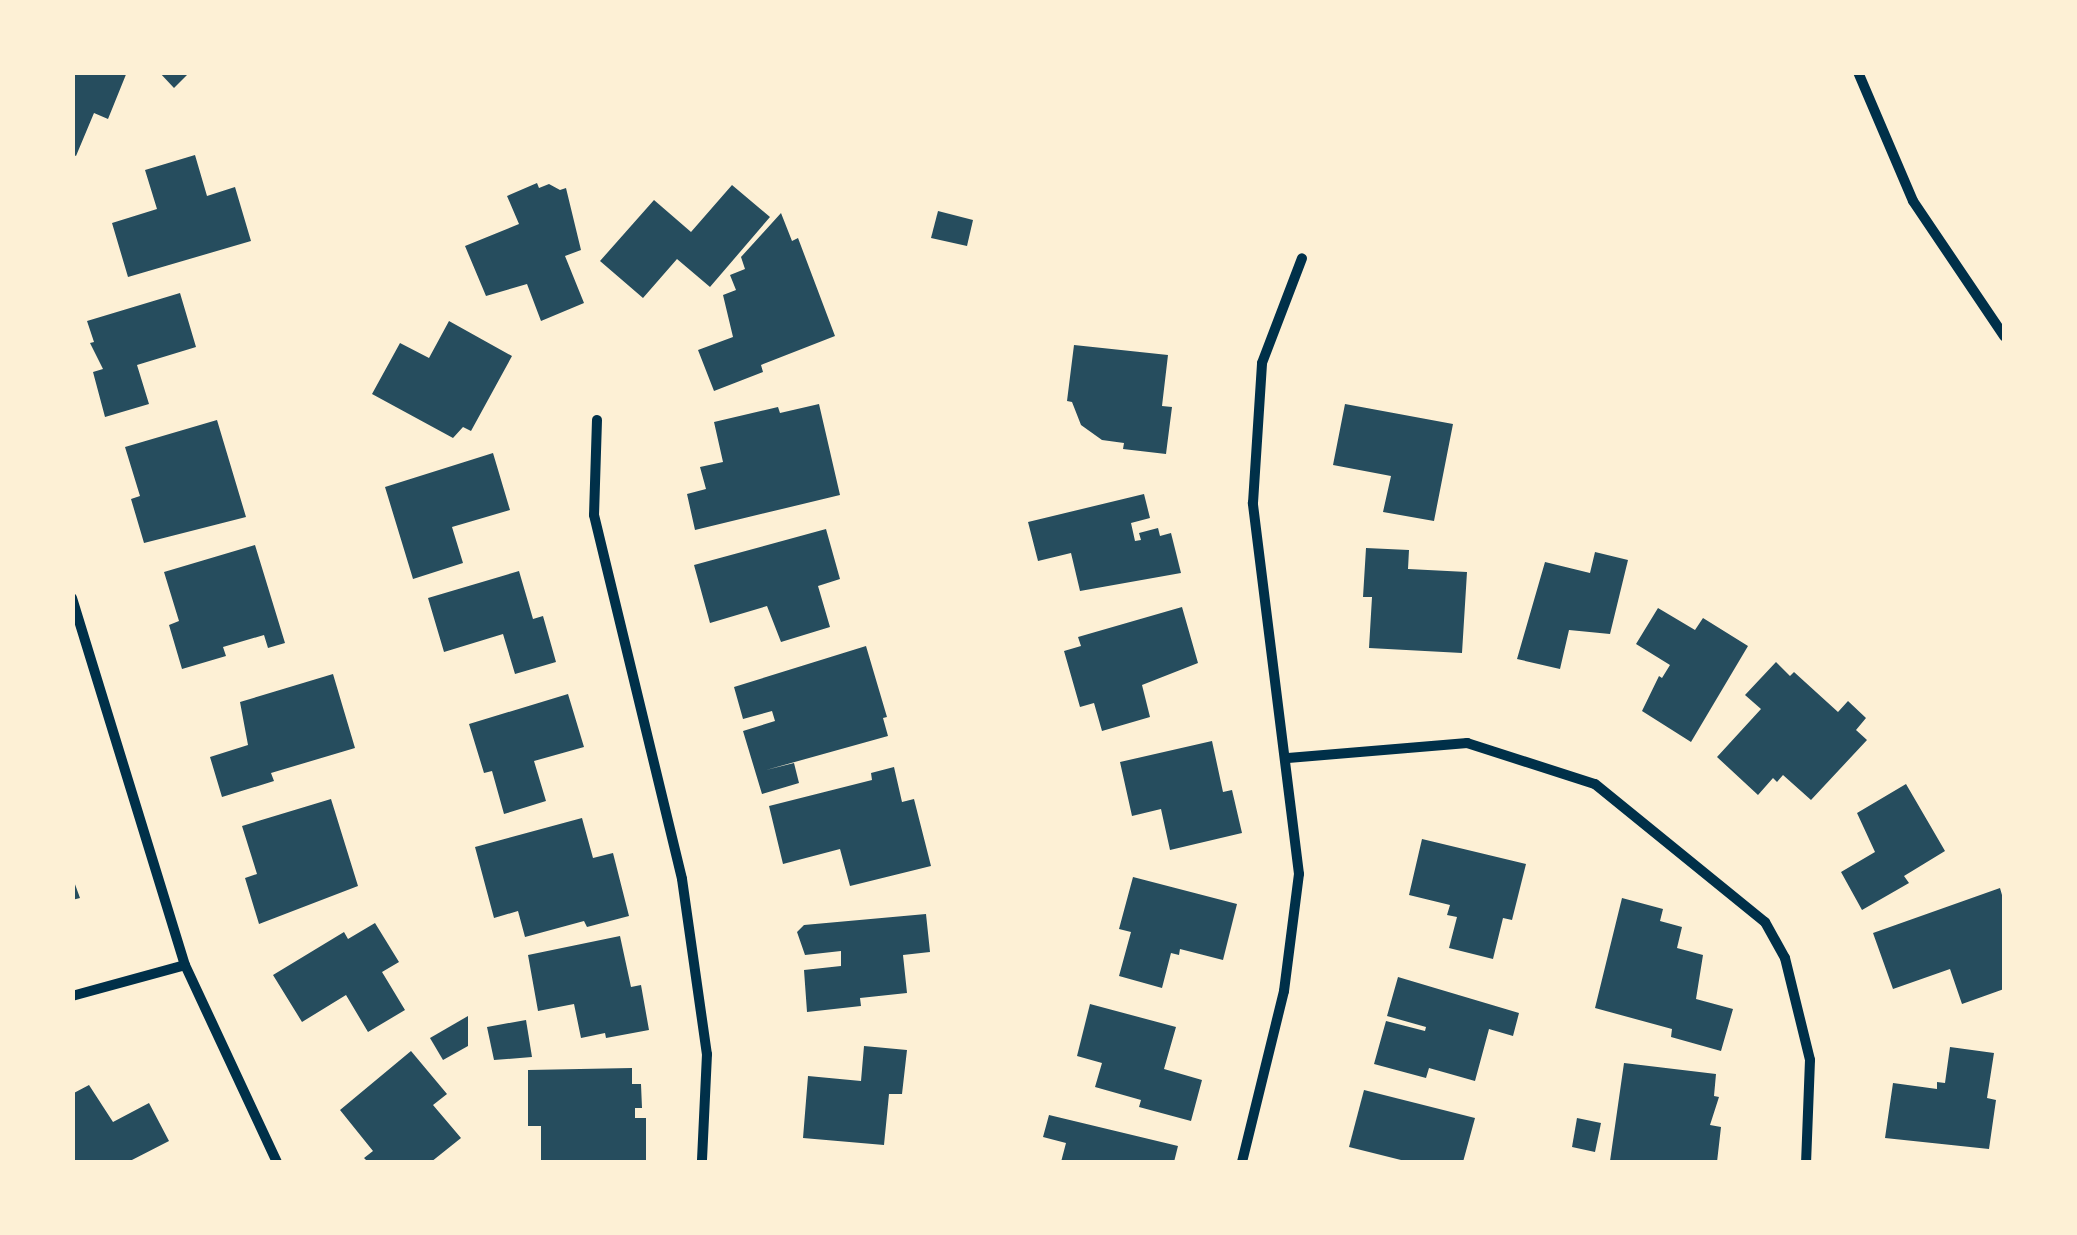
<!DOCTYPE html>
<style>
body{margin:0}
#map{position:relative;width:2077px;height:1235px;overflow:hidden;background:#fdf0d5;font-family:Manrope,sans-serif}
div>[style]{position:absolute}
.building>*{inset:0;background:#264d5e}
.minor>*{height:10px;margin:-5px;padding:0 5px;transform-origin:5px;border-radius:5px;background:#003049}
span{translate:-50% -50%;white-space:nowrap;text-align:center;line-height:1.15;-webkit-text-stroke:8px #fdf0d5;paint-order:stroke}
.frame{position:absolute;inset:0;border:75px solid #fdf0d5;pointer-events:none}
</style>
<div id="map">
<div class="building">
<i style="clip-path:polygon(72px 72px,127px 72px,108px 119px,94px 113px,76px 156px,72px 154px)"></i>
<i style="clip-path:polygon(159px 72px,190px 72px,174px 88px)"></i>
<i style="clip-path:polygon(195px 155px,207px 196px,235px 187px,251px 241px,128px 277px,112px 223px,157px 209px,145px 170px)"></i>
<i style="clip-path:polygon(537px 183px,539px 188px,549px 184px,560px 190px,566px 188px,581px 250px,565px 256px,584px 303px,541px 321px,527px 284px,486px 296px,465px 246px,519px 224px,507px 196px)"></i>
<i style="clip-path:polygon(732px 185px,770px 217px,710px 287px,677px 259px,643px 298px,600px 261px,654px 200px,691px 232px)"></i>
<i style="clip-path:polygon(938px 211px,973px 220px,967px 246px,931px 238px)"></i>
<i style="clip-path:polygon(781px 213px,792px 241px,798px 238px,835px 336px,761px 365px,763px 372px,714px 391px,698px 350px,733px 337px,723px 295px,736px 290px,730px 275px,745px 269px,741px 257px)"></i>
<i style="clip-path:polygon(180px 293px,196px 347px,137px 365px,149px 404px,105px 417px,93px 372px,103px 369px,90px 343px,94px 342px,87px 321px)"></i>
<i style="clip-path:polygon(449px 321px,512px 356px,471px 431px,463px 427px,453px 438px,372px 394px,400px 343px,429px 358px)"></i>
<i style="clip-path:polygon(1074px 345px,1168px 355px,1162px 406px,1172px 407px,1166px 454px,1123px 449px,1124px 443px,1102px 440px,1081px 425px,1072px 402px,1067px 401px)"></i>
<i style="clip-path:polygon(819px 404px,840px 495px,695px 530px,687px 494px,706px 489px,700px 467px,723px 462px,714px 422px,778px 407px,780px 413px)"></i>
<i style="clip-path:polygon(1345px 404px,1453px 424px,1434px 521px,1383px 512px,1391px 476px,1333px 465px)"></i>
<i style="clip-path:polygon(217px 420px,246px 517px,144px 543px,131px 499px,140px 496px,125px 447px)"></i>
<i style="clip-path:polygon(493px 453px,510px 510px,452px 527px,463px 563px,413px 579px,385px 487px)"></i>
<i style="clip-path:polygon(1144px 494px,1150px 518px,1131px 523px,1135px 541px,1141px 540px,1139px 533px,1158px 528px,1160px 536px,1171px 533px,1181px 573px,1080px 591px,1071px 553px,1038px 561px,1028px 522px)"></i>
<i style="clip-path:polygon(826px 529px,840px 579px,818px 586px,830px 627px,781px 642px,767px 606px,710px 623px,694px 565px)"></i>
<i style="clip-path:polygon(255px 545px,285px 643px,268px 648px,264px 635px,223px 647px,226px 656px,182px 669px,169px 625px,179px 621px,164px 572px)"></i>
<i style="clip-path:polygon(1366px 548px,1409px 550px,1408px 569px,1467px 572px,1462px 653px,1369px 648px,1372px 597px,1363px 597px)"></i>
<i style="clip-path:polygon(1595px 552px,1628px 560px,1610px 634px,1569px 630px,1560px 669px,1517px 659px,1545px 562px,1590px 573px)"></i>
<i style="clip-path:polygon(519px 571px,533px 619px,543px 616px,556px 662px,515px 674px,503px 634px,444px 652px,428px 598px)"></i>
<i style="clip-path:polygon(1182px 607px,1198px 663px,1142px 685px,1150px 717px,1102px 731px,1094px 703px,1080px 707px,1064px 651px,1081px 646px,1078px 637px)"></i>
<i style="clip-path:polygon(1658px 608px,1695px 630px,1703px 618px,1748px 646px,1691px 742px,1642px 711px,1659px 676px,1662px 678px,1670px 665px,1636px 644px)"></i>
<i style="clip-path:polygon(866px 646px,887px 717px,883px 718px,888px 736px,766px 770px,794px 763px,799px 783px,762px 794px,743px 731px,775px 721px,772px 711px,743px 719px,734px 687px)"></i>
<i style="clip-path:polygon(1776px 662px,1790px 676px,1794px 672px,1838px 712px,1848px 701px,1866px 718px,1856px 730px,1867px 740px,1811px 800px,1783px 775px,1777px 782px,1773px 778px,1758px 795px,1717px 757px,1761px 709px,1745px 695px)"></i>
<i style="clip-path:polygon(333px 674px,355px 748px,271px 773px,274px 781px,222px 797px,210px 757px,248px 745px,240px 702px)"></i>
<i style="clip-path:polygon(568px 694px,584px 747px,534px 761px,546px 801px,504px 814px,492px 771px,484px 773px,469px 724px)"></i>
<i style="clip-path:polygon(1212px 741px,1223px 792px,1232px 790px,1242px 833px,1170px 850px,1161px 809px,1132px 816px,1120px 762px)"></i>
<i style="clip-path:polygon(894px 767px,902px 802px,914px 799px,931px 866px,850px 886px,840px 849px,783px 864px,769px 806px,872px 780px,871px 773px)"></i>
<i style="clip-path:polygon(1906px 784px,1945px 851px,1904px 876px,1909px 883px,1862px 910px,1841px 872px,1875px 852px,1857px 813px)"></i>
<i style="clip-path:polygon(331px 799px,358px 886px,259px 924px,245px 878px,257px 874px,242px 826px)"></i>
<i style="clip-path:polygon(582px 818px,593px 858px,613px 853px,629px 916px,587px 927px,584px 921px,525px 937px,518px 911px,494px 918px,475px 847px)"></i>
<i style="clip-path:polygon(1422px 839px,1526px 864px,1512px 920px,1503px 918px,1493px 959px,1449px 948px,1457px 917px,1447px 915px,1450px 905px,1409px 895px)"></i>
<i style="clip-path:polygon(72px 876px,80px 898px,72px 900px)"></i>
<i style="clip-path:polygon(1133px 877px,1237px 904px,1223px 960px,1180px 949px,1179px 955px,1171px 953px,1162px 988px,1119px 976px,1131px 932px,1119px 929px)"></i>
<i style="clip-path:polygon(2000px 888px,2004px 902px,2004px 989px,1962px 1004px,1950px 969px,1893px 989px,1873px 933px)"></i>
<i style="clip-path:polygon(1622px 898px,1663px 909px,1660px 921px,1682px 927px,1677px 948px,1703px 955px,1696px 999px,1733px 1009px,1721px 1051px,1671px 1037px,1672px 1029px,1595px 1008px)"></i>
<i style="clip-path:polygon(926px 914px,930px 952px,903px 955px,907px 993px,860px 998px,861px 1006px,807px 1012px,804px 970px,841px 966px,841px 951px,805px 955px,797px 932px,804px 925px)"></i>
<i style="clip-path:polygon(375px 923px,399px 962px,382px 972px,405px 1010px,368px 1032px,346px 995px,302px 1022px,273px 975px,344px 932px,348px 939px)"></i>
<i style="clip-path:polygon(620px 936px,631px 987px,641px 985px,649px 1030px,606px 1038px,605px 1033px,581px 1038px,574px 1004px,538px 1011px,528px 955px)"></i>
<i style="clip-path:polygon(1398px 977px,1519px 1013px,1513px 1036px,1489px 1029px,1475px 1081px,1429px 1068px,1426px 1078px,1374px 1064px,1386px 1021px,1425px 1031px,1426px 1027px,1387px 1016px)"></i>
<i style="clip-path:polygon(1090px 1004px,1176px 1027px,1164px 1069px,1202px 1080px,1191px 1121px,1139px 1107px,1141px 1100px,1095px 1087px,1102px 1063px,1077px 1056px)"></i>
<i style="clip-path:polygon(468px 1016px,468px 1046px,443px 1060px,430px 1038px)"></i>
<i style="clip-path:polygon(526px 1020px,532px 1057px,494px 1060px,487px 1027px)"></i>
<i style="clip-path:polygon(864px 1046px,907px 1050px,902px 1094px,889px 1094px,884px 1145px,803px 1138px,808px 1076px,861px 1081px)"></i>
<i style="clip-path:polygon(1950px 1047px,1994px 1053px,1987px 1098px,1996px 1100px,1989px 1149px,1885px 1138px,1893px 1083px,1937px 1089px,1937px 1082px,1945px 1083px)"></i>
<i style="clip-path:polygon(411px 1051px,447px 1094px,433px 1105px,461px 1138px,431px 1162px,368px 1162px,364px 1158px,373px 1151px,340px 1110px)"></i>
<i style="clip-path:polygon(1624px 1063px,1716px 1074px,1714px 1096px,1719px 1097px,1710px 1125px,1721px 1127px,1717px 1162px,1610px 1161px)"></i>
<i style="clip-path:polygon(632px 1068px,632px 1084px,641px 1084px,642px 1108px,635px 1108px,635px 1118px,646px 1118px,646px 1162px,541px 1161px,541px 1126px,528px 1126px,528px 1070px)"></i>
<i style="clip-path:polygon(89px 1085px,113px 1122px,149px 1103px,169px 1141px,128px 1162px,72px 1162px,72px 1094px)"></i>
<i style="clip-path:polygon(1364px 1090px,1475px 1118px,1463px 1162px,1409px 1162px,1349px 1147px)"></i>
<i style="clip-path:polygon(1049px 1115px,1178px 1146px,1174px 1162px,1061px 1162px,1066px 1143px,1043px 1137px)"></i>
<i style="clip-path:polygon(1577px 1118px,1601px 1123px,1595px 1152px,1572px 1147px)"></i>
</div>
<div class="minor">
<i style="left:1858px;top:72px;width:140px;rotate:66.9deg"></i>
<i style="left:1913px;top:201px;width:163px;rotate:56deg"></i>
<i style="left:597px;top:420px;width:95px;rotate:91.8deg"></i>
<i style="left:594px;top:515px;width:374px;rotate:76.4deg"></i>
<i style="left:682px;top:879px;width:177px;rotate:81.9deg"></i>
<i style="left:707px;top:1054px;width:108px;rotate:92.7deg"></i>
<i style="left:72px;top:598px;width:384px;rotate:72.9deg"></i>
<i style="left:185px;top:965px;width:217px;rotate:65deg"></i>
<i style="left:1288px;top:758px;width:180px;rotate:-4.8deg"></i>
<i style="left:1467px;top:743px;width:134px;rotate:17.8deg"></i>
<i style="left:1595px;top:784px;width:219px;rotate:39.1deg"></i>
<i style="left:1765px;top:922px;width:41px;rotate:60.9deg"></i>
<i style="left:1785px;top:958px;width:105px;rotate:76.2deg"></i>
<i style="left:1810px;top:1060px;width:102px;rotate:92.2deg"></i>
<i style="left:72px;top:996px;width:117px;rotate:-15.3deg"></i>
<i style="left:1242px;top:1162px;width:176px;rotate:-76.2deg"></i>
<i style="left:1284px;top:991px;width:118px;rotate:-82.7deg"></i>
<i style="left:1299px;top:874px;width:374px;rotate:-97.1deg"></i>
<i style="left:1253px;top:503px;width:140px;rotate:-86.3deg"></i>
<i style="left:1262px;top:363px;width:112px;rotate:-69.1deg"></i>
</div>
<div class="frame"></div>
</div>
